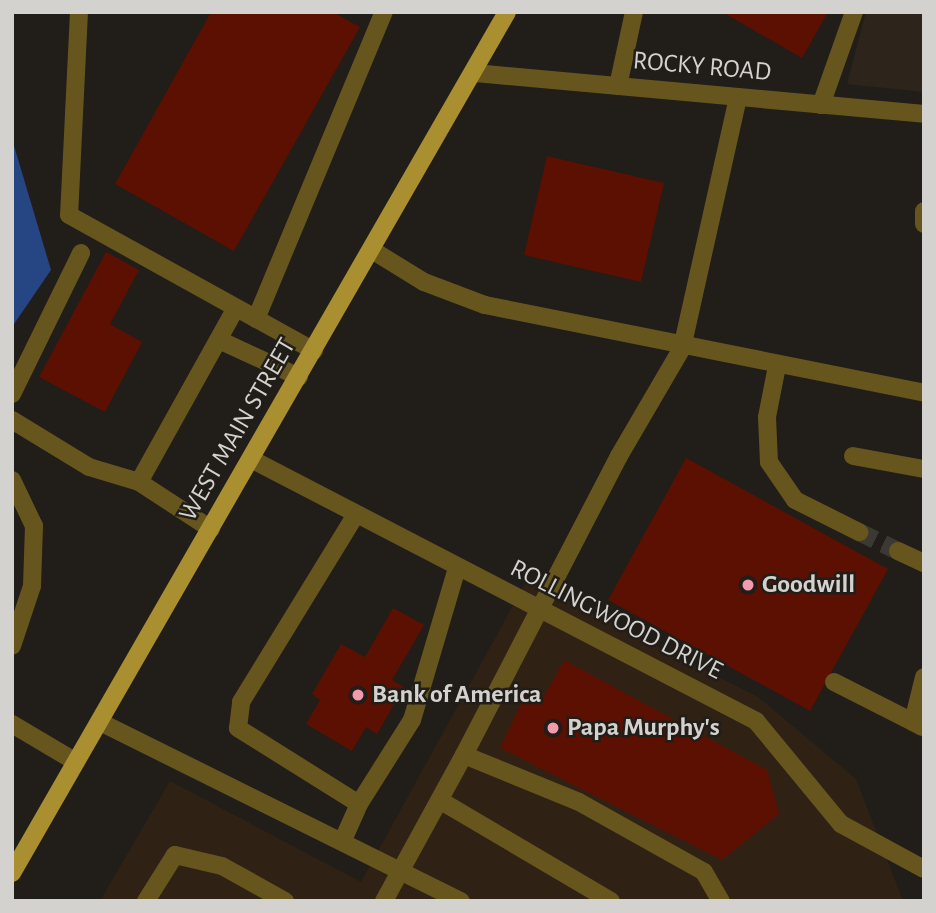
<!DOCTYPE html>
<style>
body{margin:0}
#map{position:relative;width:936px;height:913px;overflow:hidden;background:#211d18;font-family:"Alegreya Sans",sans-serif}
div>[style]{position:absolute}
.commercial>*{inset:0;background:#2f2215}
.built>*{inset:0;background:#2d251b}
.water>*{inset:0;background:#264583}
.building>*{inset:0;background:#5c1001}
.minor-tunnel>*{height:18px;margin-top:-9px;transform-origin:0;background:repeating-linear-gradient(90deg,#3c3833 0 18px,transparent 0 27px)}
.minor>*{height:18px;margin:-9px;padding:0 9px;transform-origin:9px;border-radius:9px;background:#66561e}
.major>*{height:18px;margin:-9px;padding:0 9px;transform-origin:9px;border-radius:9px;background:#aa8f30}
.dots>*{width:19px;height:19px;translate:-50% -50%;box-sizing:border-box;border:4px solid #211d18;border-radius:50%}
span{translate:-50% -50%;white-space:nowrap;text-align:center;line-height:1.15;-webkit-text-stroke:5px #211d18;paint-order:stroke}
.street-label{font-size:26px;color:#d4d2ce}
.poi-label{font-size:26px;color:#d4d2ce;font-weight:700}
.left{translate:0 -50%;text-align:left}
.frame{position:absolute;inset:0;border:14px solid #d4d2ce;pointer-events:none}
</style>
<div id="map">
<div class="commercial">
<i style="clip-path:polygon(527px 580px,758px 697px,856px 779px,903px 901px,100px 901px,170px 781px,361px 882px)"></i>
</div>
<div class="built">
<i style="clip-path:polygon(866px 12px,924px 12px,924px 92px,847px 84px)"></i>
</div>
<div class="water">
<i style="clip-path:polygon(12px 139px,51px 270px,12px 327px)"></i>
</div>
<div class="building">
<i style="clip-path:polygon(211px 12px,333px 12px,360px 27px,234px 251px,115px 184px)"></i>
<i style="clip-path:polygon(722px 12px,828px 12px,802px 58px)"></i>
<i style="clip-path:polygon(547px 156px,664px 183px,641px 282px,524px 255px)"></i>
<i style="clip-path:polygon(106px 252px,139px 270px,110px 324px,142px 342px,105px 412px,39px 377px)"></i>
<i style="clip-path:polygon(686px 458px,888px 569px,810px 711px,608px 600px)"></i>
<i style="clip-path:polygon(393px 608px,424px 625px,392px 680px,404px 687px,377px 734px,366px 727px,352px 751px,306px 724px,320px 700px,312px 694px,341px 644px,365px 657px)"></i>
<i style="clip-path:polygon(564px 660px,767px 770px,779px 814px,722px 860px,500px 748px,526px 693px,543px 698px)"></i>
</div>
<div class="minor-tunnel">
<i style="left:859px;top:532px;width:43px;rotate:26deg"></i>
</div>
<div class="minor">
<i style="left:79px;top:12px;width:203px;rotate:92.8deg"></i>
<i style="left:69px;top:215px;width:280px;rotate:29deg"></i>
<i style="left:475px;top:73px;width:451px;rotate:5.2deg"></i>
<i style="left:618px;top:86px;width:76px;rotate:-77.8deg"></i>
<i style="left:821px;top:105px;width:99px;rotate:-70.5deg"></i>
<i style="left:924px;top:211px;width:13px;rotate:90deg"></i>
<i style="left:372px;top:250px;width:61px;rotate:31.6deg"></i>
<i style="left:424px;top:282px;width:65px;rotate:20.7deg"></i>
<i style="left:485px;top:305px;width:448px;rotate:11.3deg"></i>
<i style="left:256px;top:319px;width:333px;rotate:-67.4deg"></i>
<i style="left:219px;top:340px;width:88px;rotate:24.8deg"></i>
<i style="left:777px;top:366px;width:52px;rotate:101.1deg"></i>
<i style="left:767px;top:417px;width:45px;rotate:87.5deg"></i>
<i style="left:769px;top:462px;width:46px;rotate:55.6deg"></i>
<i style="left:795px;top:500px;width:72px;rotate:26.6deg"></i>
<i style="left:12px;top:394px;width:157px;rotate:-63.9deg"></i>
<i style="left:12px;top:420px;width:90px;rotate:31.4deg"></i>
<i style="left:89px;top:467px;width:52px;rotate:16.7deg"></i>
<i style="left:853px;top:456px;width:72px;rotate:10.4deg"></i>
<i style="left:251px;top:459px;width:569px;rotate:27.42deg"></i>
<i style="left:756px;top:721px;width:134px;rotate:50.5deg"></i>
<i style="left:841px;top:824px;width:94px;rotate:28.5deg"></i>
<i style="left:12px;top:480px;width:51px;rotate:64.4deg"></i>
<i style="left:34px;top:526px;width:60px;rotate:91.9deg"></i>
<i style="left:32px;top:586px;width:63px;rotate:108.4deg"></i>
<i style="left:211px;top:529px;width:86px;rotate:-146.9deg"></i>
<i style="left:139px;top:482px;width:199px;rotate:-60.9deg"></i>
<i style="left:898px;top:551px;width:29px;rotate:25deg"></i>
<i style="left:834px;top:682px;width:89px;rotate:26.9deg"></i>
<i style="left:100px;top:722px;width:403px;rotate:26.4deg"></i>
<i style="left:12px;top:724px;width:74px;rotate:30.7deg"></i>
<i style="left:922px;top:727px;width:10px;rotate:-151deg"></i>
<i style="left:913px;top:722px;width:46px;rotate:-76.3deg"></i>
<i style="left:464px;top:755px;width:337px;rotate:-62.6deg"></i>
<i style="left:619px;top:456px;width:125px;rotate:-59.7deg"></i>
<i style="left:682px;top:348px;width:257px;rotate:-77.4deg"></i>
<i style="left:441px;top:801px;width:197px;rotate:30.5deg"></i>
<i style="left:359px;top:804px;width:99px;rotate:-57.8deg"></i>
<i style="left:412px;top:720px;width:159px;rotate:-73.5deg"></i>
<i style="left:343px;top:840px;width:39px;rotate:-66deg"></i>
<i style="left:359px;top:804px;width:143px;rotate:-147.9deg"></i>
<i style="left:238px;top:728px;width:26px;rotate:-83deg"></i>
<i style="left:241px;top:702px;width:220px;rotate:-58.5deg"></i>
<i style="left:146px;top:901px;width:54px;rotate:-57.8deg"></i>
<i style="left:175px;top:855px;width:48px;rotate:13.2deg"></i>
<i style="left:222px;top:866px;width:72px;rotate:29.1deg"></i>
<i style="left:384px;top:901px;width:166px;rotate:-61.3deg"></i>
<i style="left:464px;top:755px;width:124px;rotate:22.2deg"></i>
<i style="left:579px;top:802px;width:143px;rotate:29.2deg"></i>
<i style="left:704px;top:872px;width:34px;rotate:60deg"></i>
</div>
<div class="major">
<i style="left:12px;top:873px;width:993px;rotate:-60.1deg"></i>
</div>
<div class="dots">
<i style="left:748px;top:585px;background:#f29aae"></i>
<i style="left:358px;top:695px;background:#f29aae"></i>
<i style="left:553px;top:728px;background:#f29aae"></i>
</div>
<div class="street-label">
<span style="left:702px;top:67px;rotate:5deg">ROCKY ROAD</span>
<span style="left:238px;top:430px;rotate:-60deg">WEST MAIN STREET</span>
<span style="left:616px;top:620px;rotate:27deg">ROLLINGWOOD DRIVE</span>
</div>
<div class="poi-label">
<span class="left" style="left:762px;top:585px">Goodwill</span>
<span class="left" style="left:372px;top:695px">Bank of America</span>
<span class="left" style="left:567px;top:728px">Papa Murphy's</span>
</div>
<div class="frame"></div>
</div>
